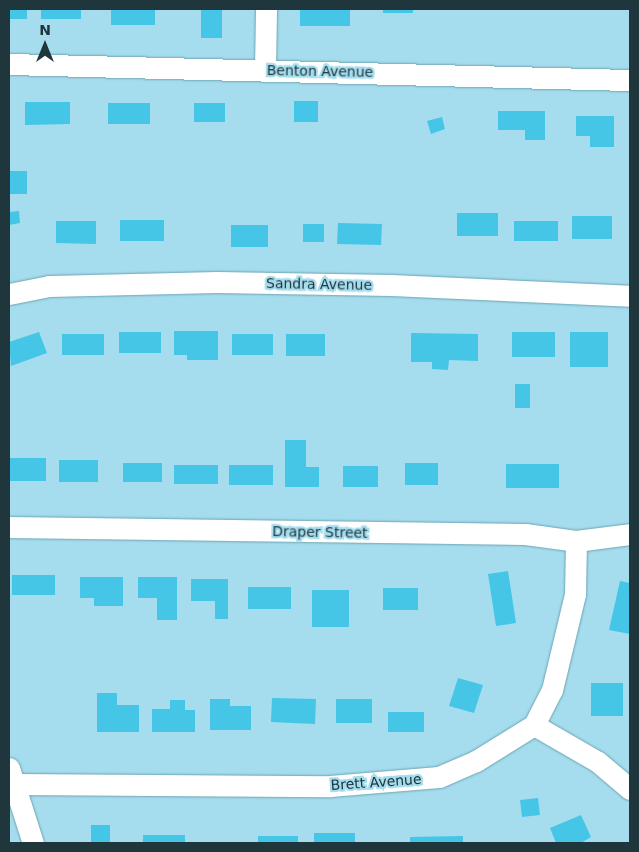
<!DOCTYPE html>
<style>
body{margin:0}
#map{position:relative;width:639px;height:852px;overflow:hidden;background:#a5ddee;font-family:"DejaVu Sans",sans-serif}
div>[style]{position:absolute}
.building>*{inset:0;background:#45c6e7}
.roads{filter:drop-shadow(0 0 1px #6da4b4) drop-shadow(0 0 1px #6da4b4)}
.minor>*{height:21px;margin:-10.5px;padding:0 10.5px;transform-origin:10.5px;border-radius:10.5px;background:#fff}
span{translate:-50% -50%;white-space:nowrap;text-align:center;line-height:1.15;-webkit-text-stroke:4.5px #a5ddee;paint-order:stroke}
.street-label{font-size:14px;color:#20363d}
.frame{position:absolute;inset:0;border:10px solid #20363d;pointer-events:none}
.north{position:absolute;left:20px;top:20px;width:50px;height:50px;-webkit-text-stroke:4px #a5ddee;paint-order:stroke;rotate:0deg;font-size:14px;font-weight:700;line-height:20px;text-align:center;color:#20363d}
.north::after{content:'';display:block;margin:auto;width:18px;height:22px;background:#20363d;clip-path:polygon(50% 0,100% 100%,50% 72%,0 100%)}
</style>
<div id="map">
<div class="building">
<i style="clip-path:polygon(9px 9px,27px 9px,27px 19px,9px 19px)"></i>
<i style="clip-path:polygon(41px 9px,81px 9px,81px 19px,41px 19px)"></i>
<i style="clip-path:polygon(111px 9px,155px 9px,155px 25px,111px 25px)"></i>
<i style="clip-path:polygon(201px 9px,222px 9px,222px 38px,201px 38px)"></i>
<i style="clip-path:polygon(300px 9px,350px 9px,350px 26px,300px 26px)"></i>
<i style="clip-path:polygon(383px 9px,413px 9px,413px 13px,383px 13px)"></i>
<i style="clip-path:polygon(294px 101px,318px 101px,318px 122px,294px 122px)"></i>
<i style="clip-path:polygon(25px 102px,70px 102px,70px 124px,25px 125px)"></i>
<i style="clip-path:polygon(108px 103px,150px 103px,150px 124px,108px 124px)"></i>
<i style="clip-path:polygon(194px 103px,225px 103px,225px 122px,194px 122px)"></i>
<i style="clip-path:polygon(498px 111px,545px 111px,545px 140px,525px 140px,525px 130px,498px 130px)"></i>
<i style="clip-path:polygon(576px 116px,614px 116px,614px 147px,590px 147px,590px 136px,576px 136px)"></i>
<i style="clip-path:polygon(442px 117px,445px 129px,431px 134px,427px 121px)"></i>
<i style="clip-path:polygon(9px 171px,27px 171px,27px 194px,9px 194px)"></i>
<i style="clip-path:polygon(19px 211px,20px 223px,9px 225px,9px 212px)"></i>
<i style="clip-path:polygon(457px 213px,498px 213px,498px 236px,457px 236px)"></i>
<i style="clip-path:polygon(572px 216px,612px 216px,612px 239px,572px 239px)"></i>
<i style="clip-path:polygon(120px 220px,164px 220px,164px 241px,120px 241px)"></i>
<i style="clip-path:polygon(56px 221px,96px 221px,96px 244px,56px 243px)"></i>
<i style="clip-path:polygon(514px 221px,558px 221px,558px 241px,514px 241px)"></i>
<i style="clip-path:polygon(338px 223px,382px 224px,381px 245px,337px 244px)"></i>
<i style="clip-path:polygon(303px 224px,324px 224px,324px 242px,303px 242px)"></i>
<i style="clip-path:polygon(231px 225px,268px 225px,268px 247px,231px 247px)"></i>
<i style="clip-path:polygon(174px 331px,218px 331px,218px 360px,187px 360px,187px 355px,174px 355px)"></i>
<i style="clip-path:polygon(39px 332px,47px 353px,11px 366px,9px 342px)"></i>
<i style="clip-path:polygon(119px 332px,161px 332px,161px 353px,119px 353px)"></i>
<i style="clip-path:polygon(512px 332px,555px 332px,555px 357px,512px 357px)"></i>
<i style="clip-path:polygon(570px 332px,608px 332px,608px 367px,570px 367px)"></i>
<i style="clip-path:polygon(411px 333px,478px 334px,478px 361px,449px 360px,448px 370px,432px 369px,432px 362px,411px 362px)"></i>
<i style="clip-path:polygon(62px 334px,104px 334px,104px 355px,62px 355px)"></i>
<i style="clip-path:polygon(232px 334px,273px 334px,273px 355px,232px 355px)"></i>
<i style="clip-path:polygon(286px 334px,325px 334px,325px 356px,286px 356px)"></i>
<i style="clip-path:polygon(515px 384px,530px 384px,530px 408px,515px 408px)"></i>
<i style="clip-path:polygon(285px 440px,306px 440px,306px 467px,319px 467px,319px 487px,285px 487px)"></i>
<i style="clip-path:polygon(9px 458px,46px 458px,46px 481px,9px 481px)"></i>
<i style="clip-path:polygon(59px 460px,98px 460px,98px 482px,59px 482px)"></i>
<i style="clip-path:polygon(123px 463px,162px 463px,162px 482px,123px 482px)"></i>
<i style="clip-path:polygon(405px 463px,438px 463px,438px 485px,405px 485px)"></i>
<i style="clip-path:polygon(506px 464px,559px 464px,559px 488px,506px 488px)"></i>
<i style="clip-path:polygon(174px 465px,218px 465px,218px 484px,174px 484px)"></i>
<i style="clip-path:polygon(229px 465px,273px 465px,273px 485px,229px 485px)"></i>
<i style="clip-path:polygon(343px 466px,378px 466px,378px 487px,343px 487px)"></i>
<i style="clip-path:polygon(508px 571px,516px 623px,496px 626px,488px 574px)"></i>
<i style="clip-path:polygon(12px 575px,55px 575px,55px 595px,12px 595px)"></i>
<i style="clip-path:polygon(80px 577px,123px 577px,123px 606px,94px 606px,94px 598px,80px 598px)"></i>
<i style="clip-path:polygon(138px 577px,177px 577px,177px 620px,157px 620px,157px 598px,138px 598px)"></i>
<i style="clip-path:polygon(191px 579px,228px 579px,228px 619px,215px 619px,215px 601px,191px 601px)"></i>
<i style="clip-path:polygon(620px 581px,630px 583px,630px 634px,609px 630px)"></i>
<i style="clip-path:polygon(248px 587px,291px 587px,291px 609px,248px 609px)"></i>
<i style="clip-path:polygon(383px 588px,418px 588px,418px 610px,383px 610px)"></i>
<i style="clip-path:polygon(312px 590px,349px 590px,349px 627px,312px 627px)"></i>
<i style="clip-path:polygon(458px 678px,483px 685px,474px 713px,449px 706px)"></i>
<i style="clip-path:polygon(591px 683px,623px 683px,623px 716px,591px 716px)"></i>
<i style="clip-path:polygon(97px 693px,117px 693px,117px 705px,139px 705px,139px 732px,97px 732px)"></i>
<i style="clip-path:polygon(272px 698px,316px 699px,315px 724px,271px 722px)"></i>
<i style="clip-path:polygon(210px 699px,230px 699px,230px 706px,251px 706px,251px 730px,210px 730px)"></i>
<i style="clip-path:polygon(336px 699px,372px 699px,372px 723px,336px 723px)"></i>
<i style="clip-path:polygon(170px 700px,185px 700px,185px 710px,195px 710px,195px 732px,152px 732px,152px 709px,170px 709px)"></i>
<i style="clip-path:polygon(388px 712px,424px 712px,424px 732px,388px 732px)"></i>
<i style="clip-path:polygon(538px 798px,540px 815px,522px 817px,520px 800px)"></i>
<i style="clip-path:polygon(581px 815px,591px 837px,581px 843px,556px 843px,550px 828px)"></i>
<i style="clip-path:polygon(91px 825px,110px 825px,110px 843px,91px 843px)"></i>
<i style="clip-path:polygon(314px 833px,355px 833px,355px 843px,314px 843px)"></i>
<i style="clip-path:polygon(143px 835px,185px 835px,185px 843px,143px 843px)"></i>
<i style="clip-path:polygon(258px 836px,298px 836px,298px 843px,258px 843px)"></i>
<i style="clip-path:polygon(463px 836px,463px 843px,410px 843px,410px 837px)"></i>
</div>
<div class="roads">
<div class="minor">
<i style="left:9px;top:64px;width:621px;rotate:1.48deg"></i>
<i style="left:265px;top:69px;width:60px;rotate:-89deg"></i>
<i style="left:9px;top:294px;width:41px;rotate:-11.3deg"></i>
<i style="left:49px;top:286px;width:168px;rotate:-1.4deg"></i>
<i style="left:217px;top:282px;width:174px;rotate:1deg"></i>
<i style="left:391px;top:285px;width:239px;rotate:2.6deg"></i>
<i style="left:9px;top:527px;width:516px;rotate:0.78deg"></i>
<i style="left:525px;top:534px;width:51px;rotate:7.8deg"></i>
<i style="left:576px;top:541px;width:54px;rotate:-7.4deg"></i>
<i style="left:534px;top:725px;width:74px;rotate:30deg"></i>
<i style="left:598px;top:762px;width:42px;rotate:40.2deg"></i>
<i style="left:9px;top:768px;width:79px;rotate:72.3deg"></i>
<i style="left:14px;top:784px;width:316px;rotate:0.4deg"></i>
<i style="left:330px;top:786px;width:109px;rotate:-4.7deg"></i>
<i style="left:439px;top:777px;width:40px;rotate:-23.4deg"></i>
<i style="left:476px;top:761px;width:68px;rotate:-31.8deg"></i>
<i style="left:534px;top:725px;width:39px;rotate:-63deg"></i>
<i style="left:552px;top:690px;width:99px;rotate:-76.5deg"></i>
<i style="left:575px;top:594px;width:53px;rotate:-88.9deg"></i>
</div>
</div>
<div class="street-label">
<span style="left:320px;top:71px;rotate:1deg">Benton Avenue</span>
<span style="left:319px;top:284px;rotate:1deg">Sandra Avenue</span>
<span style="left:320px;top:532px;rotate:1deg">Draper Street</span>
<span style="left:376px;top:782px;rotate:-4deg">Brett Avenue</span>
</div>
<div class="frame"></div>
<div class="north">N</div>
</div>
